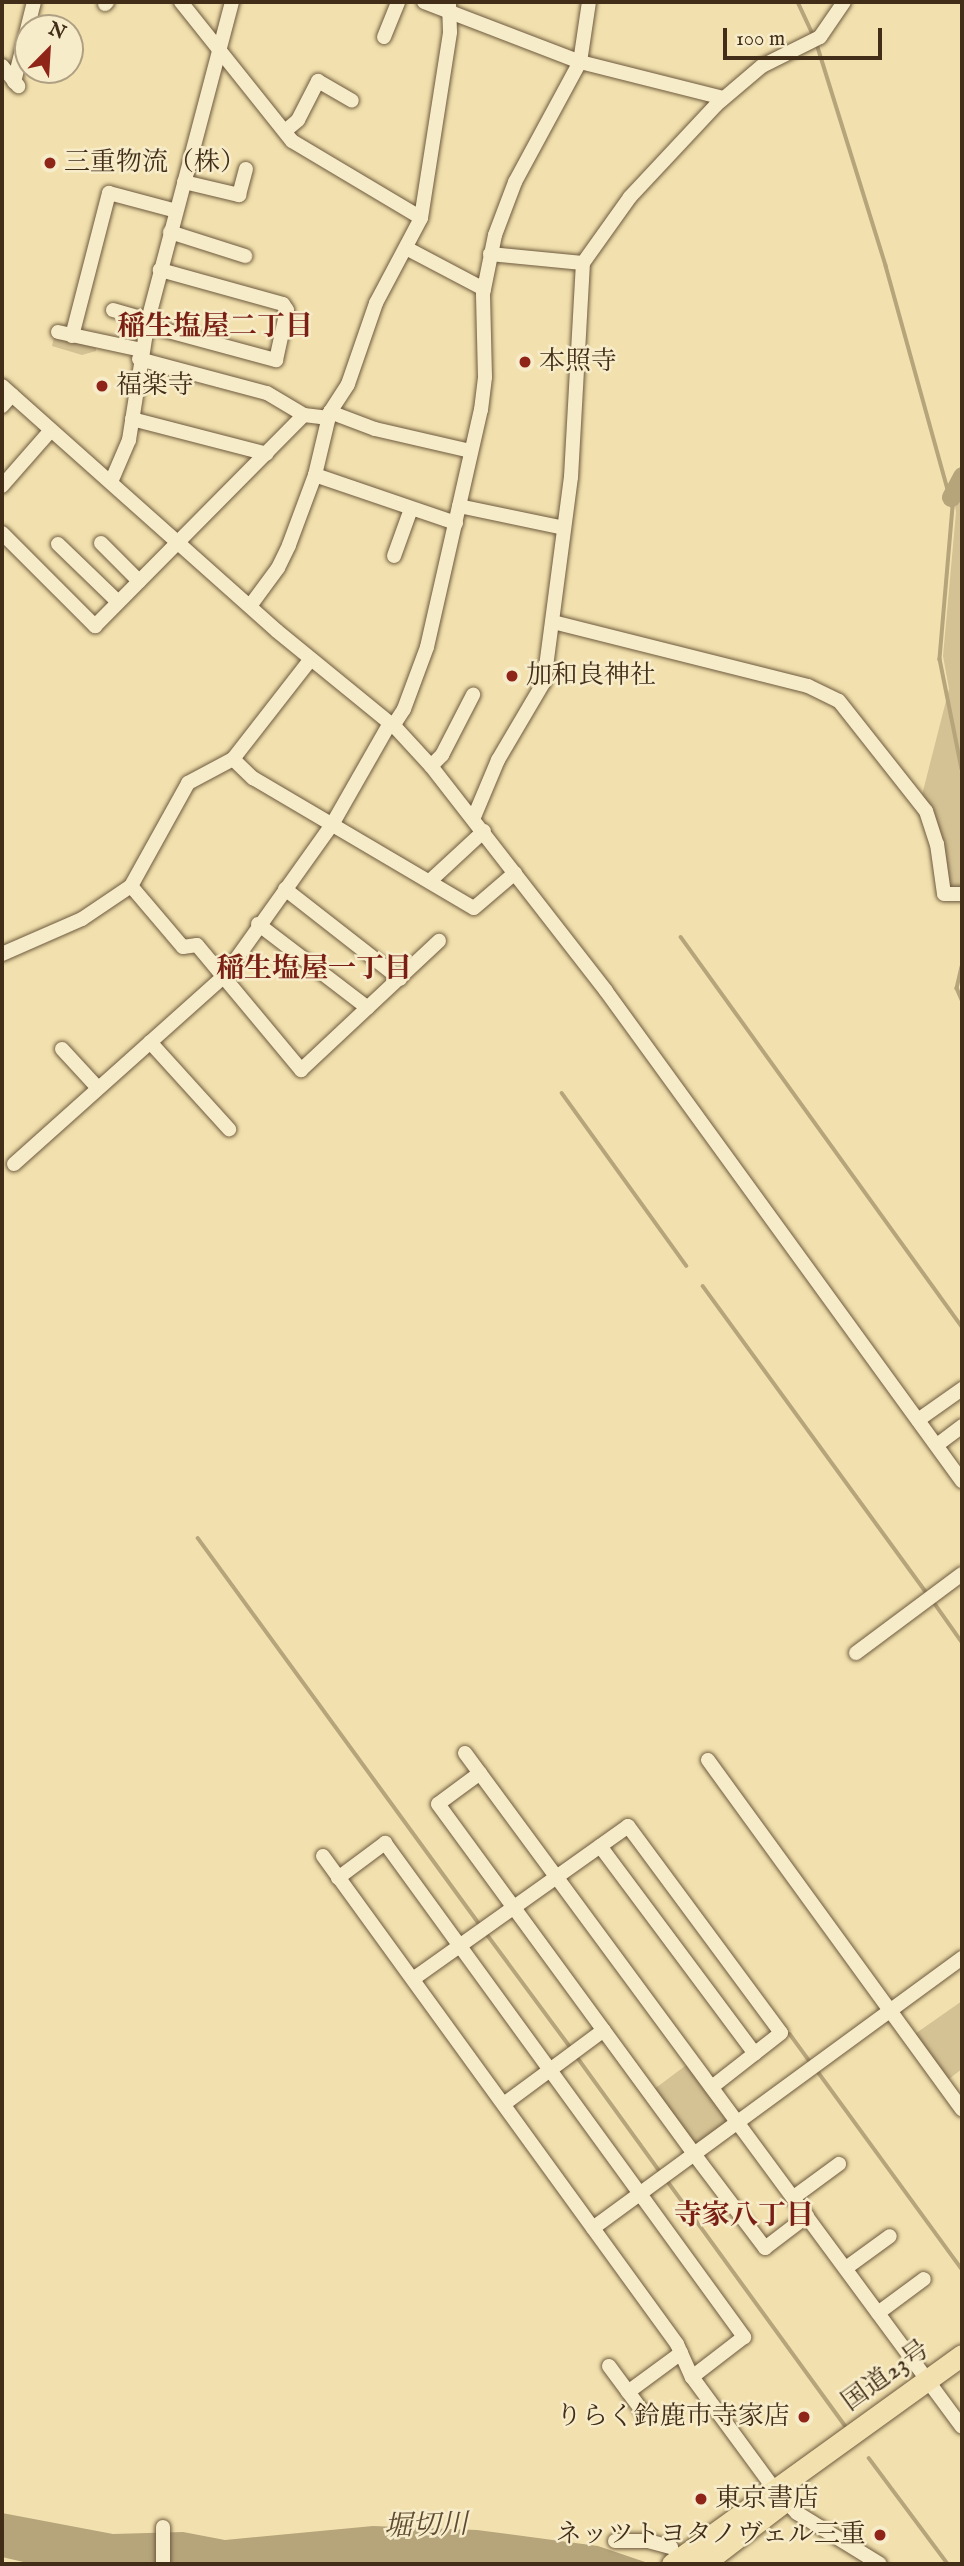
<!DOCTYPE html>
<meta charset="utf-8">
<style>
body{margin:0}
#map{position:relative;width:964px;height:2566px;overflow:hidden;background:#f2e1ae;font-family:"IM FELL English","Noto Serif JP",serif}
div>[style]{position:absolute}
.green>*{inset:0;background:#d4c294}
.water>*{inset:0;background:#b6a47b}
.stream>*{height:3.5px;margin:-1.75px;padding:0 1.75px;transform-origin:1.75px;border-radius:1.75px;background:#b6a47b}
.river>*{height:19px;margin:-9.5px;padding:0 9.5px;transform-origin:9.5px;border-radius:9.5px;background:#b6a47b}
.roads{filter:drop-shadow(0 0 2px #6e5a3e) drop-shadow(0 0 2px #6e5a3e)}
.minor>*{height:14px;margin:-7px;padding:0 7px;transform-origin:7px;border-radius:7px;background:#f7ecca}
.highway>*{height:21px;margin:-10.5px;padding:0 10.5px;transform-origin:10.5px;border-radius:10.5px;background:#f2e1ae}
.dots>*{width:19px;height:19px;translate:-50% -50%;box-sizing:border-box;border:4px solid #f7ecca;border-radius:50%}
span{translate:-50% -50%;white-space:nowrap;text-align:center;line-height:1.15;-webkit-text-stroke:5px #f7ecca;paint-order:stroke}
.poi-label{font-size:26px;color:#422d18}
.left{translate:0 -50%;text-align:left}
.right{translate:-100% -50%;text-align:right}
.street-label{font-size:26px;color:#422d18}
.neighbourhood-label{font-size:28px;color:#7a1f14;font-weight:700}
.water-label{font-size:28px;color:#5f4b31;font-style:italic}
.frame{position:absolute;inset:0;border:4px solid #422d18;pointer-events:none}
.north{position:absolute;left:14px;top:14px;width:70px;height:70px;box-sizing:border-box;background:#f7ecca;border:2px solid #afa083;border-radius:50%;rotate:24deg;font-size:19px;font-weight:700;line-height:28px;text-align:center;color:#422d18}
.north::after{content:'';display:block;margin:auto;width:24px;height:32px;background:#8f2418;clip-path:polygon(50% 0,100% 100%,50% 72%,0 100%)}
.scale{position:absolute;left:723px;top:28px;width:159px;height:32px;box-sizing:border-box;border:4px solid #422d18;border-top:0;padding-left:9px;font-size:21px;line-height:24px;white-space:nowrap;color:#422d18;-webkit-text-stroke:5px #f7ecca;paint-order:stroke}
</style>
<div id="map">
<div class="green">
<i style="clip-path:polygon(54px 337px,96px 348px,96px 351px,82px 355px,52px 346px)"></i>
<i style="clip-path:polygon(962px 482px,962px 889px,950px 889px,937px 821px,922px 795px,949px 689px,943px 656px,956px 512px,953px 496px,959px 494px)"></i>
<i style="clip-path:polygon(962px 2001px,962px 2069px,945px 2082px,912px 2036px)"></i>
<i style="clip-path:polygon(689px 2063px,727px 2117px,726px 2125px,700px 2145px,692px 2144px,653px 2090px)"></i>
</div>
<div class="water">
<i style="clip-path:polygon(2px 2513px,113px 2534px,183px 2532px,225px 2540px,373px 2526px,477px 2530px,598px 2546px,651px 2564px,32px 2564px,2px 2557px)"></i>
</div>
<div class="stream">
<i style="left:798px;top:2px;width:38px;rotate:65deg"></i>
<i style="left:817px;top:44px;width:232px;rotate:72.7deg"></i>
<i style="left:886px;top:266px;width:250px;rotate:74.5deg"></i>
<i style="left:953px;top:507px;width:153px;rotate:94.9deg"></i>
<i style="left:940px;top:659px;width:112px;rotate:78.7deg"></i>
<i style="left:681px;top:937px;width:480px;rotate:54.2deg"></i>
<i style="left:962px;top:967px;width:22px;rotate:103deg"></i>
<i style="left:957px;top:988px;width:13px;rotate:67deg"></i>
<i style="left:562px;top:1093px;width:213px;rotate:54.2deg"></i>
<i style="left:703px;top:1286px;width:382px;rotate:53.9deg"></i>
<i style="left:198px;top:1538px;width:482px;rotate:53.9deg"></i>
<i style="left:933px;top:1601px;width:50px;rotate:54.7deg"></i>
<i style="left:486px;top:1933px;width:143px;rotate:53.5deg"></i>
<i style="left:790px;top:2034px;width:36px;rotate:54deg"></i>
<i style="left:575px;top:2054px;width:147px;rotate:54.1deg"></i>
<i style="left:816px;top:2069px;width:248px;rotate:53.9deg"></i>
<i style="left:666px;top:2179px;width:304px;rotate:54deg"></i>
<i style="left:869px;top:2458px;width:132px;rotate:53.3deg"></i>
</div>
<div class="river">
<i style="left:951px;top:497px;width:24px;rotate:-62deg"></i>
</div>
<div class="roads">
<div class="minor">
<i style="left:181px;top:2px;width:178px;rotate:51.4deg"></i>
<i style="left:292px;top:141px;width:150px;rotate:30.8deg"></i>
<i style="left:424px;top:2px;width:167px;rotate:21deg"></i>
<i style="left:580px;top:62px;width:147px;rotate:14.1deg"></i>
<i style="left:105px;top:4px;width:3px;rotate:-45deg"></i>
<i style="left:384px;top:37px;width:38px;rotate:-68deg"></i>
<i style="left:2px;top:66px;width:26px;rotate:51deg"></i>
<i style="left:14px;top:82px;width:82px;rotate:-76deg"></i>
<i style="left:285px;top:131px;width:17px;rotate:-40deg"></i>
<i style="left:298px;top:120px;width:44px;rotate:-62.9deg"></i>
<i style="left:318px;top:81px;width:39px;rotate:30deg"></i>
<i style="left:184px;top:182px;width:57px;rotate:13.3deg"></i>
<i style="left:239px;top:195px;width:27px;rotate:-75deg"></i>
<i style="left:170px;top:232px;width:79px;rotate:17.7deg"></i>
<i style="left:408px;top:249px;width:86px;rotate:27.8deg"></i>
<i style="left:490px;top:254px;width:93px;rotate:5.5deg"></i>
<i style="left:113px;top:310px;width:36px;rotate:16deg"></i>
<i style="left:146px;top:325px;width:135px;rotate:15.1deg"></i>
<i style="left:276px;top:360px;width:51px;rotate:-77.6deg"></i>
<i style="left:287px;top:310px;width:7px;rotate:-124deg"></i>
<i style="left:283px;top:304px;width:128px;rotate:-164.5deg"></i>
<i style="left:58px;top:332px;width:85px;rotate:12.2deg"></i>
<i style="left:72px;top:336px;width:148px;rotate:-75.5deg"></i>
<i style="left:109px;top:193px;width:69px;rotate:15deg"></i>
<i style="left:139px;top:359px;width:132px;rotate:14.9deg"></i>
<i style="left:267px;top:393px;width:43px;rotate:30.7deg"></i>
<i style="left:304px;top:415px;width:25px;rotate:7deg"></i>
<i style="left:2px;top:386px;width:368px;rotate:41.7deg"></i>
<i style="left:277px;top:631px;width:154px;rotate:39.2deg"></i>
<i style="left:396px;top:728px;width:52px;rotate:47.4deg"></i>
<i style="left:431px;top:766px;width:285px;rotate:52.1deg"></i>
<i style="left:606px;top:991px;width:606px;rotate:54deg"></i>
<i style="left:2px;top:406px;width:15px;rotate:-48deg"></i>
<i style="left:330px;top:412px;width:48px;rotate:20.7deg"></i>
<i style="left:375px;top:429px;width:98px;rotate:13deg"></i>
<i style="left:132px;top:419px;width:139px;rotate:14.5deg"></i>
<i style="left:315px;top:475px;width:149px;rotate:18.8deg"></i>
<i style="left:111px;top:482px;width:46px;rotate:-66.8deg"></i>
<i style="left:129px;top:440px;width:121px;rotate:-81deg"></i>
<i style="left:148px;top:320px;width:329px;rotate:-75.2deg"></i>
<i style="left:2px;top:486px;width:74px;rotate:-48.8deg"></i>
<i style="left:459px;top:506px;width:107px;rotate:11.8deg"></i>
<i style="left:2px;top:533px;width:132px;rotate:45deg"></i>
<i style="left:95px;top:626px;width:297px;rotate:-45.3deg"></i>
<i style="left:101px;top:543px;width:54px;rotate:45deg"></i>
<i style="left:58px;top:544px;width:83px;rotate:44deg"></i>
<i style="left:394px;top:556px;width:50px;rotate:-70.1deg"></i>
<i style="left:250px;top:606px;width:47px;rotate:-53.6deg"></i>
<i style="left:278px;top:568px;width:25px;rotate:-64deg"></i>
<i style="left:289px;top:545px;width:75px;rotate:-69.6deg"></i>
<i style="left:315px;top:475px;width:65px;rotate:-76.6deg"></i>
<i style="left:330px;top:412px;width:33px;rotate:-57deg"></i>
<i style="left:348px;top:384px;width:86px;rotate:-70.9deg"></i>
<i style="left:376px;top:303px;width:96px;rotate:-62.1deg"></i>
<i style="left:421px;top:218px;width:188px;rotate:-81.1deg"></i>
<i style="left:450px;top:32px;width:30px;rotate:-92deg"></i>
<i style="left:553px;top:622px;width:263px;rotate:14.1deg"></i>
<i style="left:808px;top:686px;width:34px;rotate:26deg"></i>
<i style="left:839px;top:701px;width:140px;rotate:51.7deg"></i>
<i style="left:926px;top:811px;width:35px;rotate:72deg"></i>
<i style="left:937px;top:844px;width:50px;rotate:82deg"></i>
<i style="left:944px;top:894px;width:18px"></i>
<i style="left:393px;top:726px;width:20px;rotate:-57deg"></i>
<i style="left:404px;top:709px;width:66px;rotate:-69.6deg"></i>
<i style="left:427px;top:647px;width:243px;rotate:-77.2deg"></i>
<i style="left:481px;top:410px;width:33px;rotate:-83deg"></i>
<i style="left:485px;top:377px;width:83px;rotate:-91.4deg"></i>
<i style="left:483px;top:294px;width:60px;rotate:-78.5deg"></i>
<i style="left:495px;top:235px;width:57px;rotate:-69.3deg"></i>
<i style="left:515px;top:182px;width:136px;rotate:-61.6deg"></i>
<i style="left:580px;top:62px;width:61px;rotate:-81.5deg"></i>
<i style="left:233px;top:759px;width:28px;rotate:44deg"></i>
<i style="left:253px;top:778px;width:256px;rotate:30.5deg"></i>
<i style="left:474px;top:908px;width:54px;rotate:-40.5deg"></i>
<i style="left:431px;top:766px;width:16px;rotate:-45deg"></i>
<i style="left:442px;top:755px;width:68px;rotate:-62.7deg"></i>
<i style="left:474px;top:817px;width:62px;rotate:-67.2deg"></i>
<i style="left:498px;top:760px;width:91px;rotate:-59.5deg"></i>
<i style="left:544px;top:682px;width:207px;rotate:-82.5deg"></i>
<i style="left:571px;top:477px;width:214px;rotate:-86.8deg"></i>
<i style="left:583px;top:263px;width:81px;rotate:-54.5deg"></i>
<i style="left:630px;top:197px;width:126px;rotate:-46.9deg"></i>
<i style="left:716px;top:105px;width:60px;rotate:-40.3deg"></i>
<i style="left:762px;top:66px;width:65px;rotate:-26.6deg"></i>
<i style="left:820px;top:37px;width:42px;rotate:-55.6deg"></i>
<i style="left:431px;top:880px;width:72px;rotate:-42.8deg"></i>
<i style="left:131px;top:886px;width:80px;rotate:49.6deg"></i>
<i style="left:183px;top:947px;width:14px;rotate:-8deg"></i>
<i style="left:197px;top:945px;width:163px;rotate:50.2deg"></i>
<i style="left:301px;top:1070px;width:189px;rotate:-43.1deg"></i>
<i style="left:285px;top:889px;width:146px;rotate:38deg"></i>
<i style="left:258px;top:924px;width:138px;rotate:37.4deg"></i>
<i style="left:2px;top:954px;width:87px;rotate:-23.6deg"></i>
<i style="left:82px;top:919px;width:59px;rotate:-34deg"></i>
<i style="left:131px;top:886px;width:118px;rotate:-61deg"></i>
<i style="left:188px;top:783px;width:51px;rotate:-28.1deg"></i>
<i style="left:233px;top:759px;width:125px;rotate:-52.1deg"></i>
<i style="left:150px;top:1042px;width:118px;rotate:47.8deg"></i>
<i style="left:62px;top:1049px;width:53px;rotate:47.3deg"></i>
<i style="left:14px;top:1164px;width:282px;rotate:-41.8deg"></i>
<i style="left:224px;top:976px;width:188px;rotate:-54.5deg"></i>
<i style="left:333px;top:823px;width:115px;rotate:-60.3deg"></i>
<i style="left:918px;top:1420px;width:54px;rotate:-35.2deg"></i>
<i style="left:937px;top:1445px;width:31px;rotate:-37deg"></i>
<i style="left:856px;top:1653px;width:132px;rotate:-36.7deg"></i>
<i style="left:465px;top:1753px;width:837px;rotate:53.6deg"></i>
<i style="left:708px;top:1760px;width:432px;rotate:54deg"></i>
<i style="left:480px;top:1773px;width:52px;rotate:143.6deg"></i>
<i style="left:438px;top:1804px;width:434px;rotate:53.8deg"></i>
<i style="left:694px;top:2154px;width:118px;rotate:52.9deg"></i>
<i style="left:765px;top:2248px;width:53px;rotate:-37.3deg"></i>
<i style="left:600px;top:1846px;width:259px;rotate:53.3deg"></i>
<i style="left:323px;top:1856px;width:603px;rotate:54.04deg"></i>
<i style="left:677px;top:2344px;width:36px;rotate:66deg"></i>
<i style="left:692px;top:2377px;width:140px;rotate:53.7deg"></i>
<i style="left:775px;top:2490px;width:32px;rotate:46deg"></i>
<i style="left:797px;top:2513px;width:97px;rotate:31.6deg"></i>
<i style="left:338px;top:1878px;width:59px;rotate:-36.7deg"></i>
<i style="left:385px;top:1843px;width:611px;rotate:53.99deg"></i>
<i style="left:744px;top:2337px;width:66px;rotate:142.4deg"></i>
<i style="left:413px;top:1979px;width:264px;rotate:-35.4deg"></i>
<i style="left:628px;top:1826px;width:257px;rotate:53.5deg"></i>
<i style="left:781px;top:2033px;width:88px;rotate:142deg"></i>
<i style="left:504px;top:2104px;width:124px;rotate:-36.5deg"></i>
<i style="left:794px;top:2197px;width:56px;rotate:-36.3deg"></i>
<i style="left:593px;top:2228px;width:457px;rotate:-36.2deg"></i>
<i style="left:846px;top:2268px;width:54px;rotate:-36deg"></i>
<i style="left:878px;top:2313px;width:57px;rotate:-36.5deg"></i>
<i style="left:609px;top:2366px;width:57px;rotate:53.5deg"></i>
<i style="left:628px;top:2392px;width:66px;rotate:-36.3deg"></i>
<i style="left:163px;top:2527px;width:37px;rotate:90deg"></i>
<i style="left:615px;top:2541px;width:33px"></i>
<i style="left:648px;top:2541px;width:24px;rotate:15deg"></i>
</div>
<div class="highway">
<i style="left:672px;top:2564px;width:357px;rotate:-35.8deg"></i>
<i style="left:703px;top:2564px;width:115px;rotate:-37.6deg"></i>
</div>
</div>
<div class="dots">
<i style="left:50px;top:163px;background:#8f2418"></i>
<i style="left:525px;top:362px;background:#8f2418"></i>
<i style="left:102px;top:386px;background:#8f2418"></i>
<i style="left:512px;top:676px;background:#8f2418"></i>
<i style="left:804px;top:2417px;background:#8f2418"></i>
<i style="left:701px;top:2499px;background:#8f2418"></i>
<i style="left:880px;top:2535px;background:#8f2418"></i>
</div>
<div class="poi-label">
<span class="left" style="left:64px;top:163px">三重物流（株）</span>
<span class="left" style="left:539px;top:362px">本照寺</span>
<span class="left" style="left:116px;top:386px">福楽寺</span>
<span class="left" style="left:526px;top:676px">加和良神社</span>
<span class="right" style="left:790px;top:2417px">りらく鈴鹿市寺家店</span>
<span class="left" style="left:715px;top:2499px">東京書店</span>
<span class="right" style="left:866px;top:2535px">ネッツトヨタノヴェル三重</span>
</div>
<div class="street-label">
<span style="left:886px;top:2376px;rotate:-36deg">国道23号</span>
</div>
<div class="neighbourhood-label">
<span style="left:215px;top:328px">稲生塩屋二丁目</span>
<span style="left:314px;top:970px">稲生塩屋一丁目</span>
<span style="left:744px;top:2217px">寺家八丁目</span>
</div>
<div class="water-label">
<span style="left:426px;top:2527px;rotate:-2deg">堀切川</span>
</div>
<div class="frame"></div>
<div class="north">N</div>
<div class="scale">100 m</div>
</div>
